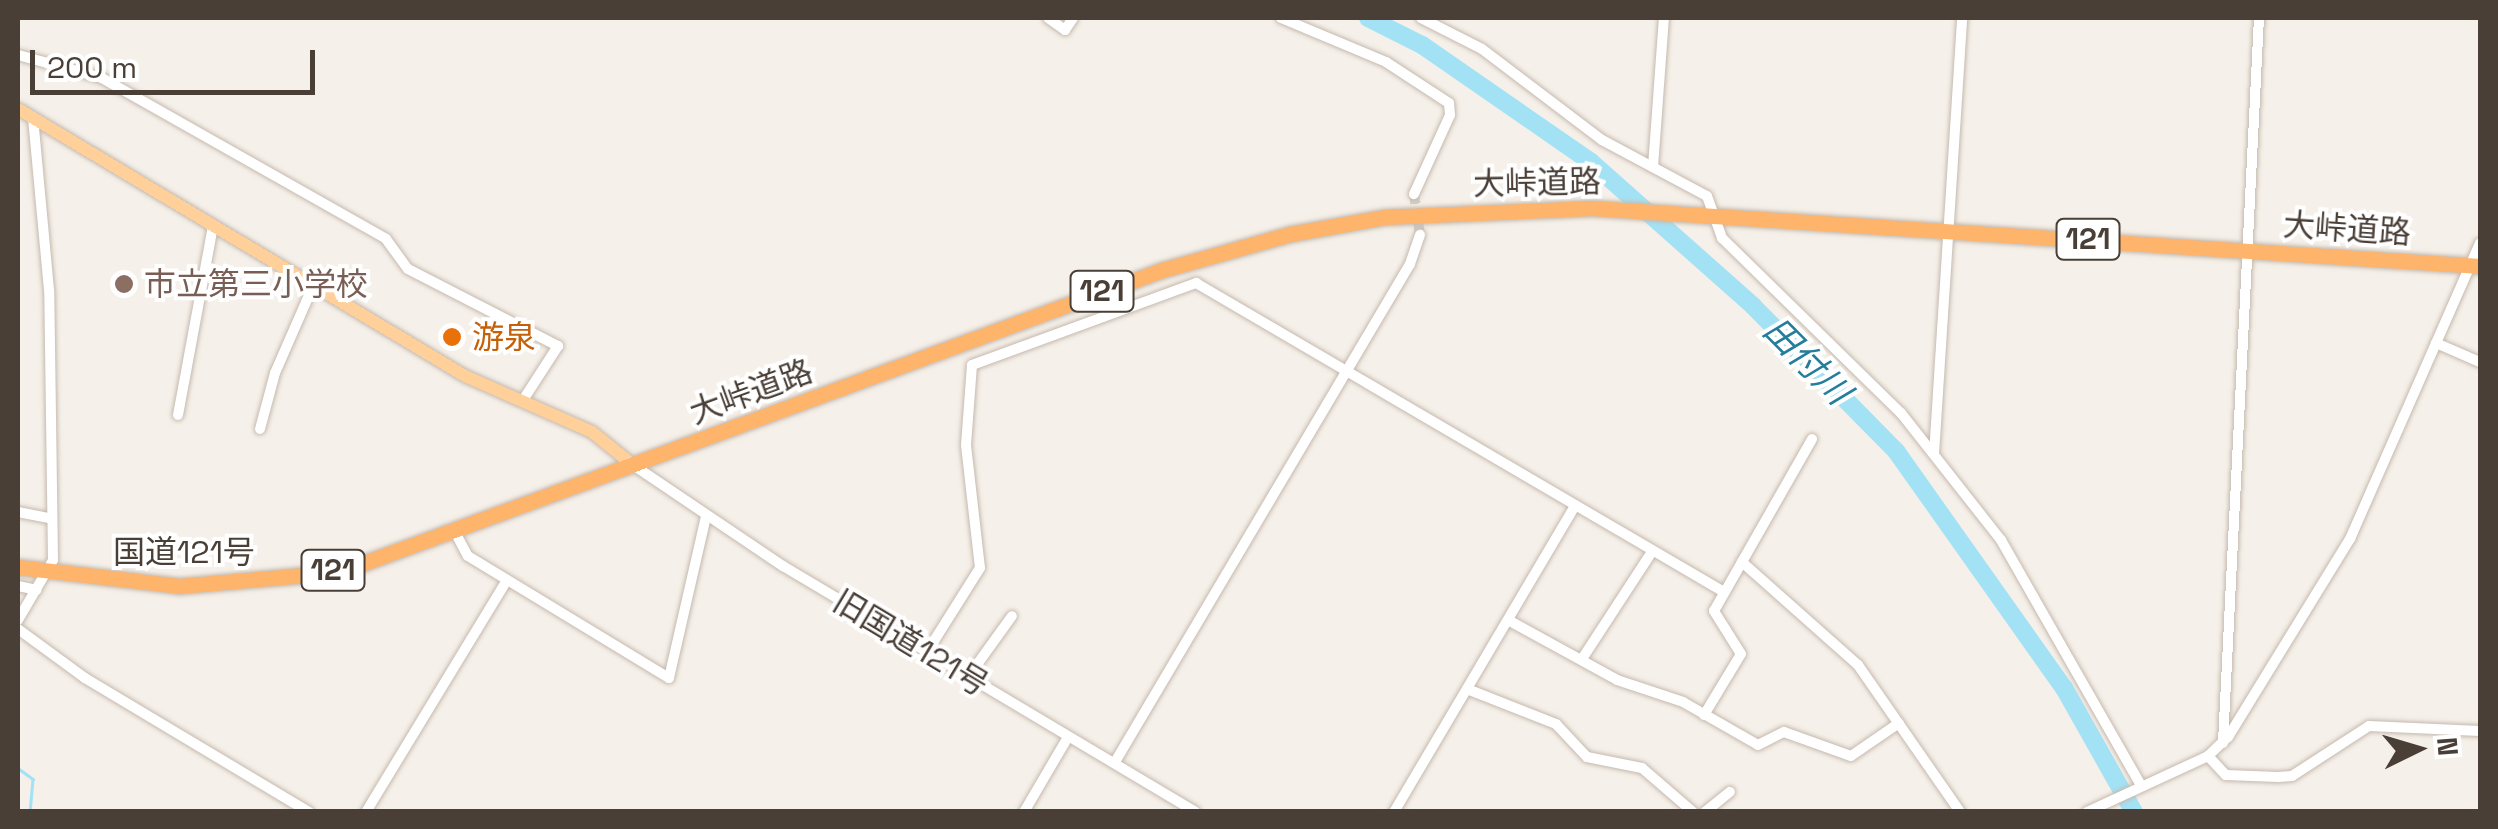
<!DOCTYPE html>
<meta charset="utf-8">
<style>
body{margin:0}
#map{position:relative;width:2498px;height:829px;overflow:hidden;background:#f5f0e9;font-family:"Space Grotesk","Noto Sans JP",sans-serif}
div>[style]{position:absolute}
.stream>*{height:2.5px;margin:-1.25px;padding:0 1.25px;transform-origin:1.25px;border-radius:1.25px;background:#a3e2f5}
.river>*{height:18px;margin:-9px;padding:0 9px;transform-origin:9px;border-radius:9px;background:#a3e2f5}
.minor-tunnel>*{height:10px;margin-top:-5px;transform-origin:0;background:repeating-linear-gradient(90deg,#d3cdc5 0 10px,transparent 0 15px)}
.roads{filter:drop-shadow(0 0 2px #c5b9ae) drop-shadow(0 0 2px #c5b9ae)}
.minor>*{height:10px;margin:-5px;padding:0 5px;transform-origin:5px;border-radius:5px;background:#fff}
.major>*{height:12px;margin:-6px;padding:0 6px;transform-origin:6px;border-radius:6px;background:#ffd099}
.highway>*{height:15px;margin:-7.5px;padding:0 7.5px;transform-origin:7.5px;border-radius:7.5px;background:#ffb46b}
.dots>*{width:28px;height:28px;translate:-50% -50%;box-sizing:border-box;border:5px solid #fff;border-radius:50%}
span{translate:-50% -50%;white-space:nowrap;text-align:center;line-height:1.15;-webkit-text-stroke:8px #fff;paint-order:stroke}
.shield-label span{padding:2px 8px;background:#fff;border:2px solid;border-radius:8px;-webkit-text-stroke-width:0}
.shield-label{font-size:30px;color:#4a3f37;font-weight:700}
.street-label{font-size:32px;color:#4a3f37}
.education-label{font-size:32px;color:#785e54}
.left{translate:0 -50%;text-align:left}
.food-label{font-size:32px;color:#c56008}
.water-label{font-size:35px;color:#247e9b;font-style:italic}
.frame{position:absolute;inset:0;border:20px solid #4a3f37;pointer-events:none}
.north{position:absolute;left:2368px;top:699px;width:100px;height:100px;-webkit-text-stroke:8px #fff;paint-order:stroke;rotate:85deg;font-size:28px;font-weight:700;line-height:40px;text-align:center;color:#4a3f37}
.north::after{content:'';display:block;margin:auto;width:35px;height:45px;background:#4a3f37;clip-path:polygon(50% 0,100% 100%,50% 72%,0 100%)}
.scale{position:absolute;left:30px;top:50px;width:285px;height:45px;box-sizing:border-box;border:5px solid #4a3f37;border-top:0;padding-left:12px;font-size:30px;line-height:35px;white-space:nowrap;color:#4a3f37;-webkit-text-stroke:8px #fff;paint-order:stroke}
</style>
<div id="map">
<div class="stream">
<i style="left:18px;top:768px;width:19px;rotate:36deg"></i>
<i style="left:33px;top:779px;width:33px;rotate:95deg"></i>
</div>
<div class="river">
<i style="left:1368px;top:18px;width:60px;rotate:26.6deg"></i>
<i style="left:1422px;top:45px;width:206px;rotate:34.7deg"></i>
<i style="left:1591px;top:162px;width:217px;rotate:41.6deg"></i>
<i style="left:1753px;top:306px;width:204px;rotate:45.4deg"></i>
<i style="left:1896px;top:451px;width:291px;rotate:54.7deg"></i>
<i style="left:2064px;top:688px;width:142px;rotate:60.6deg"></i>
</div>
<div class="minor-tunnel">
<i style="left:1414px;top:194px;width:41px;rotate:81.7deg"></i>
</div>
<div class="roads">
<div class="minor">
<i style="left:1048px;top:18px;width:21px;rotate:35deg"></i>
<i style="left:1065px;top:30px;width:14px;rotate:-56deg"></i>
<i style="left:1281px;top:18px;width:114px;rotate:22.7deg"></i>
<i style="left:1386px;top:62px;width:75px;rotate:33.1deg"></i>
<i style="left:1449px;top:103px;width:12px;rotate:85deg"></i>
<i style="left:1450px;top:115px;width:87px;rotate:114.5deg"></i>
<i style="left:1421px;top:18px;width:68px;rotate:26.9deg"></i>
<i style="left:1482px;top:49px;width:151px;rotate:37.2deg"></i>
<i style="left:1602px;top:140px;width:119px;rotate:28.1deg"></i>
<i style="left:1707px;top:196px;width:45px;rotate:70.3deg"></i>
<i style="left:1722px;top:238px;width:250px;rotate:44.4deg"></i>
<i style="left:1901px;top:413px;width:162px;rotate:51.8deg"></i>
<i style="left:2001px;top:540px;width:282px;rotate:60.3deg"></i>
<i style="left:18px;top:55px;width:87px;rotate:15.3deg"></i>
<i style="left:102px;top:78px;width:326px;rotate:29.5deg"></i>
<i style="left:386px;top:239px;width:37px;rotate:54deg"></i>
<i style="left:408px;top:269px;width:169px;rotate:27.2deg"></i>
<i style="left:558px;top:346px;width:64px;rotate:122.9deg"></i>
<i style="left:1653px;top:167px;width:149px;rotate:-85.8deg"></i>
<i style="left:2436px;top:343px;width:48px;rotate:23.4deg"></i>
<i style="left:178px;top:415px;width:191px;rotate:-79.5deg"></i>
<i style="left:260px;top:429px;width:58px;rotate:-75deg"></i>
<i style="left:275px;top:373px;width:95px;rotate:-66.4deg"></i>
<i style="left:1934px;top:454px;width:437px;rotate:-86.3deg"></i>
<i style="left:633px;top:465px;width:181px;rotate:34deg"></i>
<i style="left:783px;top:566px;width:480px;rotate:30.8deg"></i>
<i style="left:18px;top:512px;width:33px;rotate:11deg"></i>
<i style="left:455px;top:532px;width:27px;rotate:62deg"></i>
<i style="left:468px;top:556px;width:235px;rotate:31.3deg"></i>
<i style="left:669px;top:678px;width:165px;rotate:-77.1deg"></i>
<i style="left:1742px;top:562px;width:155px;rotate:41.6deg"></i>
<i style="left:1858px;top:665px;width:179px;rotate:55.2deg"></i>
<i style="left:18px;top:586px;width:19px;rotate:12deg"></i>
<i style="left:18px;top:620px;width:69px;rotate:-59.7deg"></i>
<i style="left:53px;top:560px;width:270px;rotate:-90.8deg"></i>
<i style="left:49px;top:290px;width:173px;rotate:-95.3deg"></i>
<i style="left:1508px;top:620px;width:124px;rotate:28.8deg"></i>
<i style="left:1617px;top:680px;width:70px;rotate:18.4deg"></i>
<i style="left:1683px;top:702px;width:86px;rotate:29.8deg"></i>
<i style="left:1758px;top:745px;width:29px;rotate:-27deg"></i>
<i style="left:1784px;top:732px;width:71px;rotate:19.7deg"></i>
<i style="left:1851px;top:756px;width:58px;rotate:-34.5deg"></i>
<i style="left:18px;top:629px;width:83px;rotate:36.2deg"></i>
<i style="left:85px;top:678px;width:261px;rotate:30.9deg"></i>
<i style="left:927px;top:652px;width:99px;rotate:-57.8deg"></i>
<i style="left:980px;top:568px;width:124px;rotate:-96.5deg"></i>
<i style="left:966px;top:445px;width:80px;rotate:-85.7deg"></i>
<i style="left:972px;top:365px;width:239px;rotate:-20.1deg"></i>
<i style="left:1196px;top:283px;width:612px;rotate:30.34deg"></i>
<i style="left:1582px;top:659px;width:126px;rotate:-56.9deg"></i>
<i style="left:968px;top:677px;width:75px;rotate:-54.2deg"></i>
<i style="left:1467px;top:689px;width:96px;rotate:21.5deg"></i>
<i style="left:1556px;top:724px;width:45px;rotate:46.8deg"></i>
<i style="left:1587px;top:757px;width:56px;rotate:11.3deg"></i>
<i style="left:1642px;top:768px;width:67px;rotate:40.8deg"></i>
<i style="left:1704px;top:715px;width:71px;rotate:-58.8deg"></i>
<i style="left:1741px;top:654px;width:51px;rotate:-122.1deg"></i>
<i style="left:1714px;top:611px;width:198px;rotate:-60.3deg"></i>
<i style="left:2223px;top:743px;width:726px;rotate:-87.16deg"></i>
<i style="left:2208px;top:756px;width:26px;rotate:47deg"></i>
<i style="left:2226px;top:775px;width:52px;rotate:2.2deg"></i>
<i style="left:2278px;top:777px;width:14px;rotate:-4deg"></i>
<i style="left:2292px;top:776px;width:92px;rotate:-33deg"></i>
<i style="left:2369px;top:726px;width:111px;rotate:2.6deg"></i>
<i style="left:1115px;top:762px;width:579px;rotate:-59.36deg"></i>
<i style="left:1410px;top:264px;width:31px;rotate:-71deg"></i>
<i style="left:366px;top:812px;width:271px;rotate:-58.7deg"></i>
<i style="left:1024px;top:812px;width:87px;rotate:-59.6deg"></i>
<i style="left:1394px;top:812px;width:356px;rotate:-59.4deg"></i>
<i style="left:1705px;top:812px;width:32px;rotate:-39deg"></i>
<i style="left:2087px;top:812px;width:133px;rotate:-24.8deg"></i>
<i style="left:2208px;top:756px;width:28px;rotate:-44deg"></i>
<i style="left:2228px;top:737px;width:233px;rotate:-58.4deg"></i>
<i style="left:2350px;top:539px;width:323px;rotate:-66.3deg"></i>
</div>
<div class="major">
<i style="left:18px;top:109px;width:521px;rotate:30.85deg"></i>
<i style="left:465px;top:376px;width:139px;rotate:23.8deg"></i>
<i style="left:592px;top:432px;width:53px;rotate:38.8deg"></i>
</div>
<div class="highway">
<i style="left:18px;top:567px;width:162px;rotate:6.7deg"></i>
<i style="left:179px;top:586px;width:126px;rotate:-5deg"></i>
<i style="left:305px;top:575px;width:60px;rotate:-11.5deg"></i>
<i style="left:364px;top:563px;width:850px;rotate:-20.16deg"></i>
<i style="left:1162px;top:270px;width:133px;rotate:-15.7deg"></i>
<i style="left:1290px;top:234px;width:97px;rotate:-10.1deg"></i>
<i style="left:1385px;top:217px;width:207px;rotate:-2.5deg"></i>
<i style="left:1592px;top:208px;width:890px;rotate:3.74deg"></i>
</div>
</div>
<div class="dots">
<i style="left:124px;top:284px;background:#8d6e63"></i>
<i style="left:452px;top:337px;background:#e8710a"></i>
</div>
<div class="shield-label">
<span style="left:2088px;top:239px">121</span>
<span style="left:1102px;top:291px">121</span>
<span style="left:333px;top:570px">121</span>
</div>
<div class="street-label">
<span style="left:1537px;top:183px;rotate:-1deg">大峠道路</span>
<span style="left:2347px;top:229px;rotate:4deg">大峠道路</span>
<span style="left:751px;top:392px;rotate:-20deg">大峠道路</span>
<span style="left:184px;top:552px">国道121号</span>
<span style="left:911px;top:643px;rotate:31deg">旧国道121号</span>
</div>
<div class="education-label">
<span class="left" style="left:144px;top:284px">市立第三小学校</span>
</div>
<div class="food-label">
<span class="left" style="left:472px;top:337px">游泉</span>
</div>
<div class="water-label">
<span style="left:1807px;top:361px;rotate:45deg">田付川</span>
</div>
<div class="frame"></div>
<div class="north">N</div>
<div class="scale">200 m</div>
</div>
